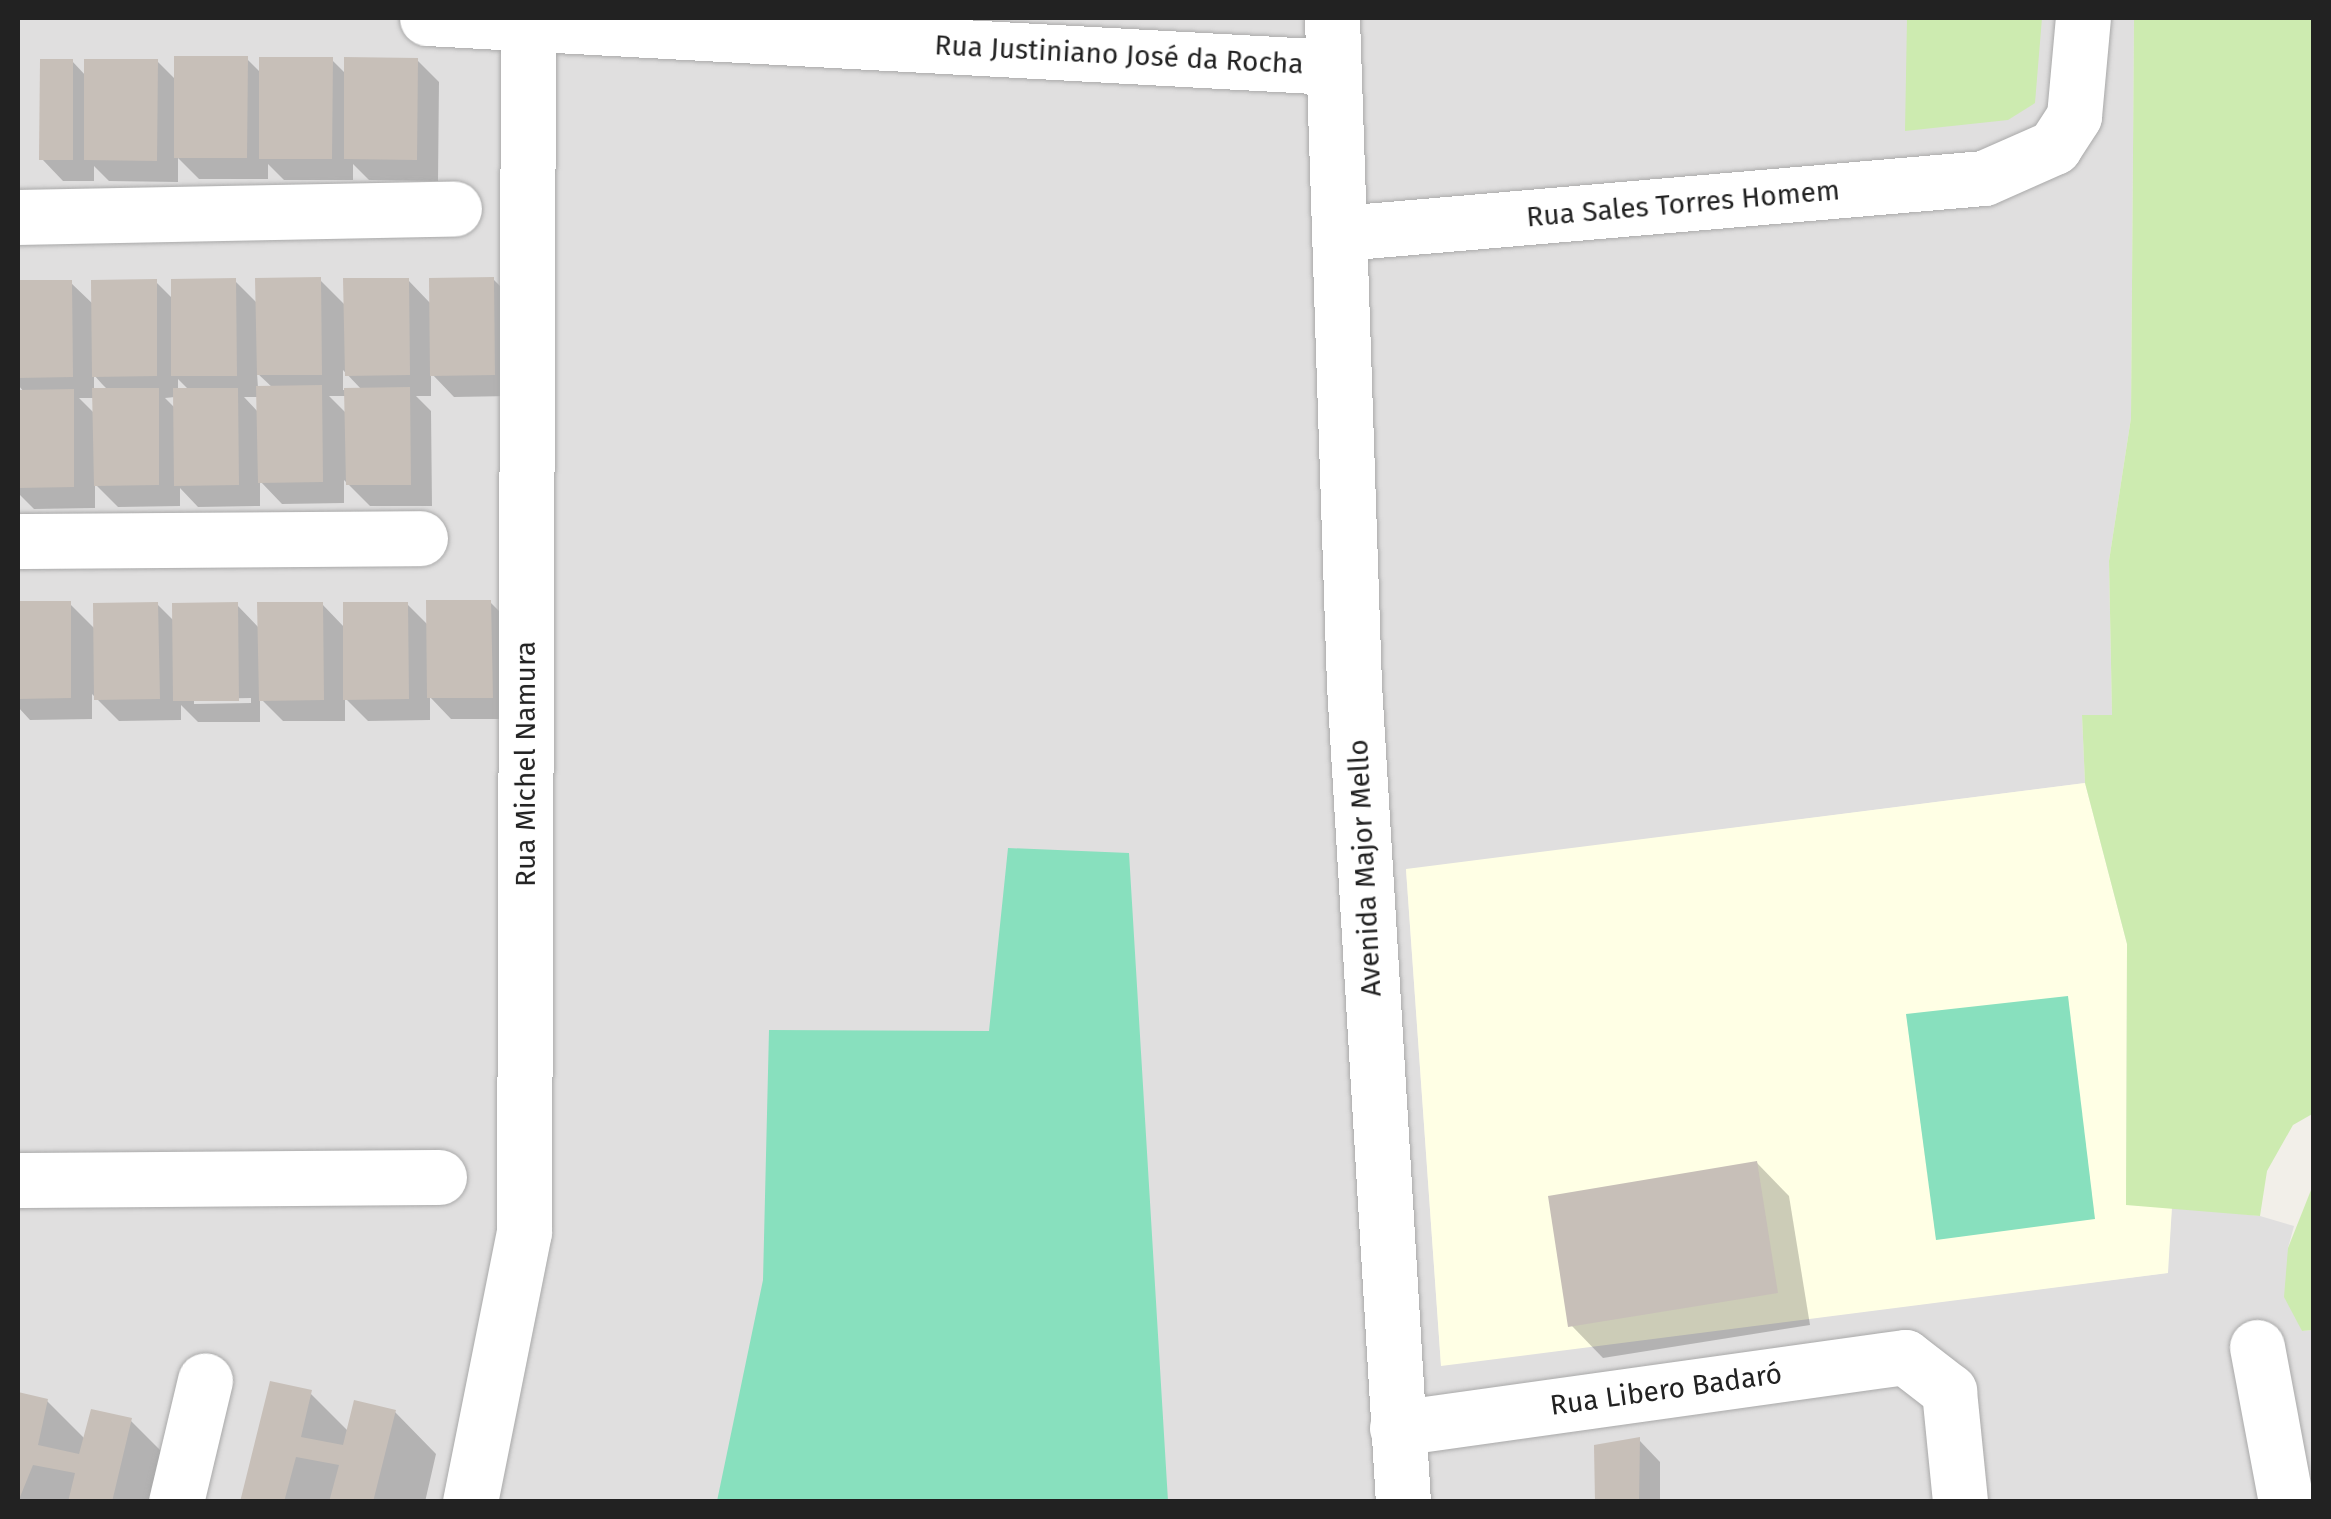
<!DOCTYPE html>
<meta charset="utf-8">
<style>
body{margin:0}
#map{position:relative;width:2331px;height:1519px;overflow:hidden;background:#f2efe9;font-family:"Fira Sans",sans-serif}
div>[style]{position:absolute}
.residential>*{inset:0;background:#e0dfdf}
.education>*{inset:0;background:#ffffe5}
.grass>*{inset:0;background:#cdebb0}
.pitch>*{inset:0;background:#88e0be}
.shadow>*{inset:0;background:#0003}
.building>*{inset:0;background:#c7bfb8}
.roads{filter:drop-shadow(0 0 2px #a9a9a9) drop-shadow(0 0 2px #a9a9a9)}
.minor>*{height:55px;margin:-27.5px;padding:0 27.5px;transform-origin:27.5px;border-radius:27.5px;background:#fff}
span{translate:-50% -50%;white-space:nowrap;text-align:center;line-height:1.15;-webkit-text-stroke:10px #fff;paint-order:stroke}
.street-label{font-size:28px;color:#222}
.frame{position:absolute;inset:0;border:20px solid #222;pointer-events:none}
</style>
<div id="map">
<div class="residential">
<i style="clip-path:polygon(18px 18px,2134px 18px,2131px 418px,2109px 561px,2112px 715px,2082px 715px,2085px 783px,1406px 870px,1441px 1365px,2167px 1273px,2172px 1206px,2260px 1216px,2294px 1226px,2288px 1248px,2302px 1331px,2313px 1330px,2313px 1501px,18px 1501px)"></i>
</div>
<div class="education">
<i style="clip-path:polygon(2085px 783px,2127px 944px,2126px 1204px,2172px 1206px,2168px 1273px,1441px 1366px,1406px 869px)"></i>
</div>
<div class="grass">
<i style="clip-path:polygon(1907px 18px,2042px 18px,2035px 103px,2008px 120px,1905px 131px)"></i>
<i style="clip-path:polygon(2134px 18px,2313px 18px,2314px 1113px,2293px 1125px,2267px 1171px,2260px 1216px,2126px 1205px,2127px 944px,2085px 783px,2082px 715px,2112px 715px,2109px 561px,2131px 418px)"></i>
<i style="clip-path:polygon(2313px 1185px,2313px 1330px,2302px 1331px,2284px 1297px,2288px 1248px)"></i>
</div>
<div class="pitch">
<i style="clip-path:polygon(1008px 848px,1129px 853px,1168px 1501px,717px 1501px,763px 1280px,769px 1030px,989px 1031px)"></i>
<i style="clip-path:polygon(2068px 996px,2095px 1219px,1936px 1240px,1906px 1014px)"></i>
</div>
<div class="shadow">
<i style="clip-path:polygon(247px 59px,262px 74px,332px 60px,347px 75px,417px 60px,439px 82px,438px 181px,369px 180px,353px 164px,353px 180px,284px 180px,268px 164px,268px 179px,199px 179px,178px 158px,178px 182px,109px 181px,94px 166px,94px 181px,63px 181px,42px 159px,72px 61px,87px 77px,157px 61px,177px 81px)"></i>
<i style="clip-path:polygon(evenodd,493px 279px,515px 301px,516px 396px,454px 397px,431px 373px,431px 396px,416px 396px,431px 411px,432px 506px,370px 506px,344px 480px,344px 503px,282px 504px,260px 481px,260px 506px,198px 507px,180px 488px,180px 506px,118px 507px,95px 484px,95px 508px,34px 509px,18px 493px,18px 393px,25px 393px,18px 385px,18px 283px,71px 283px,94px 305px,156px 282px,173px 299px,235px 281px,258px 304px,320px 280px,346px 306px,408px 280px,431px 304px,493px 279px,343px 370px,362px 390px,343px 390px,343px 370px,493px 279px,257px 373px,273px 388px,258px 388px,257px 373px,493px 279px,94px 375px,102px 384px,108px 390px,94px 390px,94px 375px,493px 279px,178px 379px,189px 390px,178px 390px,178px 379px,493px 279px,329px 396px,347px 396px,347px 414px,329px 396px,493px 279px,175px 397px,175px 408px,165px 398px,175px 397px,493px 279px,244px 397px,259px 397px,259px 413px,244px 397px,493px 279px,79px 398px,95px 398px,95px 414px,79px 398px)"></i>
<i style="clip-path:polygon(evenodd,490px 602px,512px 624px,514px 719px,451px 719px,430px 697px,430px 720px,368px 721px,345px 698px,345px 721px,283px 721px,260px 698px,260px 722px,198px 722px,181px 705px,181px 720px,119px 721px,92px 694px,92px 719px,30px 720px,18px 707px,18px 604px,69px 603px,96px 630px,157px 604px,175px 622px,237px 605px,260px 629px,322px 604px,345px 628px,407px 604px,429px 626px,490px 602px,251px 698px,251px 703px,194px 704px,194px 699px,251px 698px)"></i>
<i style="clip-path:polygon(1757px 1163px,1789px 1196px,1810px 1325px,1603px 1358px,1571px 1325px)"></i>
<i style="clip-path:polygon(310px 1393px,349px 1432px,395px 1412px,436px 1454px,425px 1502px,243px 1502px)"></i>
<i style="clip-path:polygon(18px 1394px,47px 1401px,85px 1439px,131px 1421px,172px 1462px,163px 1502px,18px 1502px)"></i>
<i style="clip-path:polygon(1639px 1440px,1660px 1462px,1660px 1502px,1597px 1502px)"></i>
</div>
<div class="building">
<i style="clip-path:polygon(174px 56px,248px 56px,247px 158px,174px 158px)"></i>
<i style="clip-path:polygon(259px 57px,333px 57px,332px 159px,259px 159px)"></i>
<i style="clip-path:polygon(344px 57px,418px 58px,417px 160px,344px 159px)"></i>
<i style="clip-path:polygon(40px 59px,73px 59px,73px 160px,39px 160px)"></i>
<i style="clip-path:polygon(84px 59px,158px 59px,157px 161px,84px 160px)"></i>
<i style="clip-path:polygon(321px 277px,322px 375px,257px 375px,255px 278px)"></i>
<i style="clip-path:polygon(494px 277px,495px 375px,430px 376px,429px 278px)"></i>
<i style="clip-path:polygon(236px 278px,237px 376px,171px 376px,171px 279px)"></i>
<i style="clip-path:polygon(343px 278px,409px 278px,410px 375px,345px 376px)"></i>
<i style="clip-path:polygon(157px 279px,157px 376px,92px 377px,91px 280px)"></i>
<i style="clip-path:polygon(18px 280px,72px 280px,73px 377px,18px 378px)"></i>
<i style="clip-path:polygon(322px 385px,323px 482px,258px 483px,256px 386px)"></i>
<i style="clip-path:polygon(410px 387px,411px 485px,346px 485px,344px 388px)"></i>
<i style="clip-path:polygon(92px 388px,159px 388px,159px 485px,94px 486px)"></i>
<i style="clip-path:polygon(173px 388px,238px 388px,239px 485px,174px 486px)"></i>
<i style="clip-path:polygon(74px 389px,74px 487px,18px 488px,18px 390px)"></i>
<i style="clip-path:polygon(426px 600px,491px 600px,493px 698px,427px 698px)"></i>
<i style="clip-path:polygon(18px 601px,71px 601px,71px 698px,18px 699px)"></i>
<i style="clip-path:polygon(158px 602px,160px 699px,94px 700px,93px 603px)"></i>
<i style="clip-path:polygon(238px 602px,239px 701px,173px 701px,172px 603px)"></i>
<i style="clip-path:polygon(257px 602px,323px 602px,324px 700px,259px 701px)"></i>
<i style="clip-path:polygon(343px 602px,408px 602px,409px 699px,343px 700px)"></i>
<i style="clip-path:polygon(1757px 1161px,1778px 1293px,1568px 1327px,1548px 1196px)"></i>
<i style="clip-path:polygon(270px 1381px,312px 1390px,301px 1437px,343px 1445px,354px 1400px,396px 1410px,373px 1502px,329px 1502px,339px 1465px,296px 1457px,284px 1502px,240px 1502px)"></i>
<i style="clip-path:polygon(18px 1392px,48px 1399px,38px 1445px,79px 1454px,91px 1409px,132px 1418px,112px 1502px,68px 1502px,75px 1473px,33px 1465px,18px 1502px)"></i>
<i style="clip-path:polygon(1640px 1437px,1639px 1502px,1595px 1502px,1594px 1445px)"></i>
</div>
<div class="roads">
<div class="minor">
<i style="left:427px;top:18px;width:907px;rotate:3.1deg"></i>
<i style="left:1332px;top:18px;width:667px;rotate:88.11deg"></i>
<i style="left:1354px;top:685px;width:818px;rotate:86.57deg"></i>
<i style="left:18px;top:217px;width:436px;rotate:-1.1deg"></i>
<i style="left:1342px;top:233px;width:644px;rotate:-4.9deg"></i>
<i style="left:1984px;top:178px;width:77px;rotate:-23.9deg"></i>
<i style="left:2054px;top:147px;width:37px;rotate:-57deg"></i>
<i style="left:2074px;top:116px;width:98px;rotate:-84.8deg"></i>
<i style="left:18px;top:541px;width:402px;rotate:-0.4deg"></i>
<i style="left:18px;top:1180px;width:421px;rotate:-0.4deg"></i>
<i style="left:2257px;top:1347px;width:158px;rotate:79.4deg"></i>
<i style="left:1397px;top:1428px;width:513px;rotate:-7.96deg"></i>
<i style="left:1905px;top:1357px;width:56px;rotate:37.7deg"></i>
<i style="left:1949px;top:1391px;width:112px;rotate:84.3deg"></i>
<i style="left:176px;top:1502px;width:125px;rotate:-76.6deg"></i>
<i style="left:470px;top:1502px;width:275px;rotate:-78.7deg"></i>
<i style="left:524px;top:1232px;width:1210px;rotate:-89.81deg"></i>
</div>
</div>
<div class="street-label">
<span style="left:1119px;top:55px;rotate:3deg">Rua Justiniano José da Rocha</span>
<span style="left:1683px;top:204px;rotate:-5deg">Rua Sales Torres Homem</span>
<span style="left:526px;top:764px;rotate:-90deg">Rua Michel Namura</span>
<span style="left:1365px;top:868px;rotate:-93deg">Avenida Major Mello</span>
<span style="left:1666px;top:1390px;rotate:-8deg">Rua Libero Badaró</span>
</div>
<div class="frame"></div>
</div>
